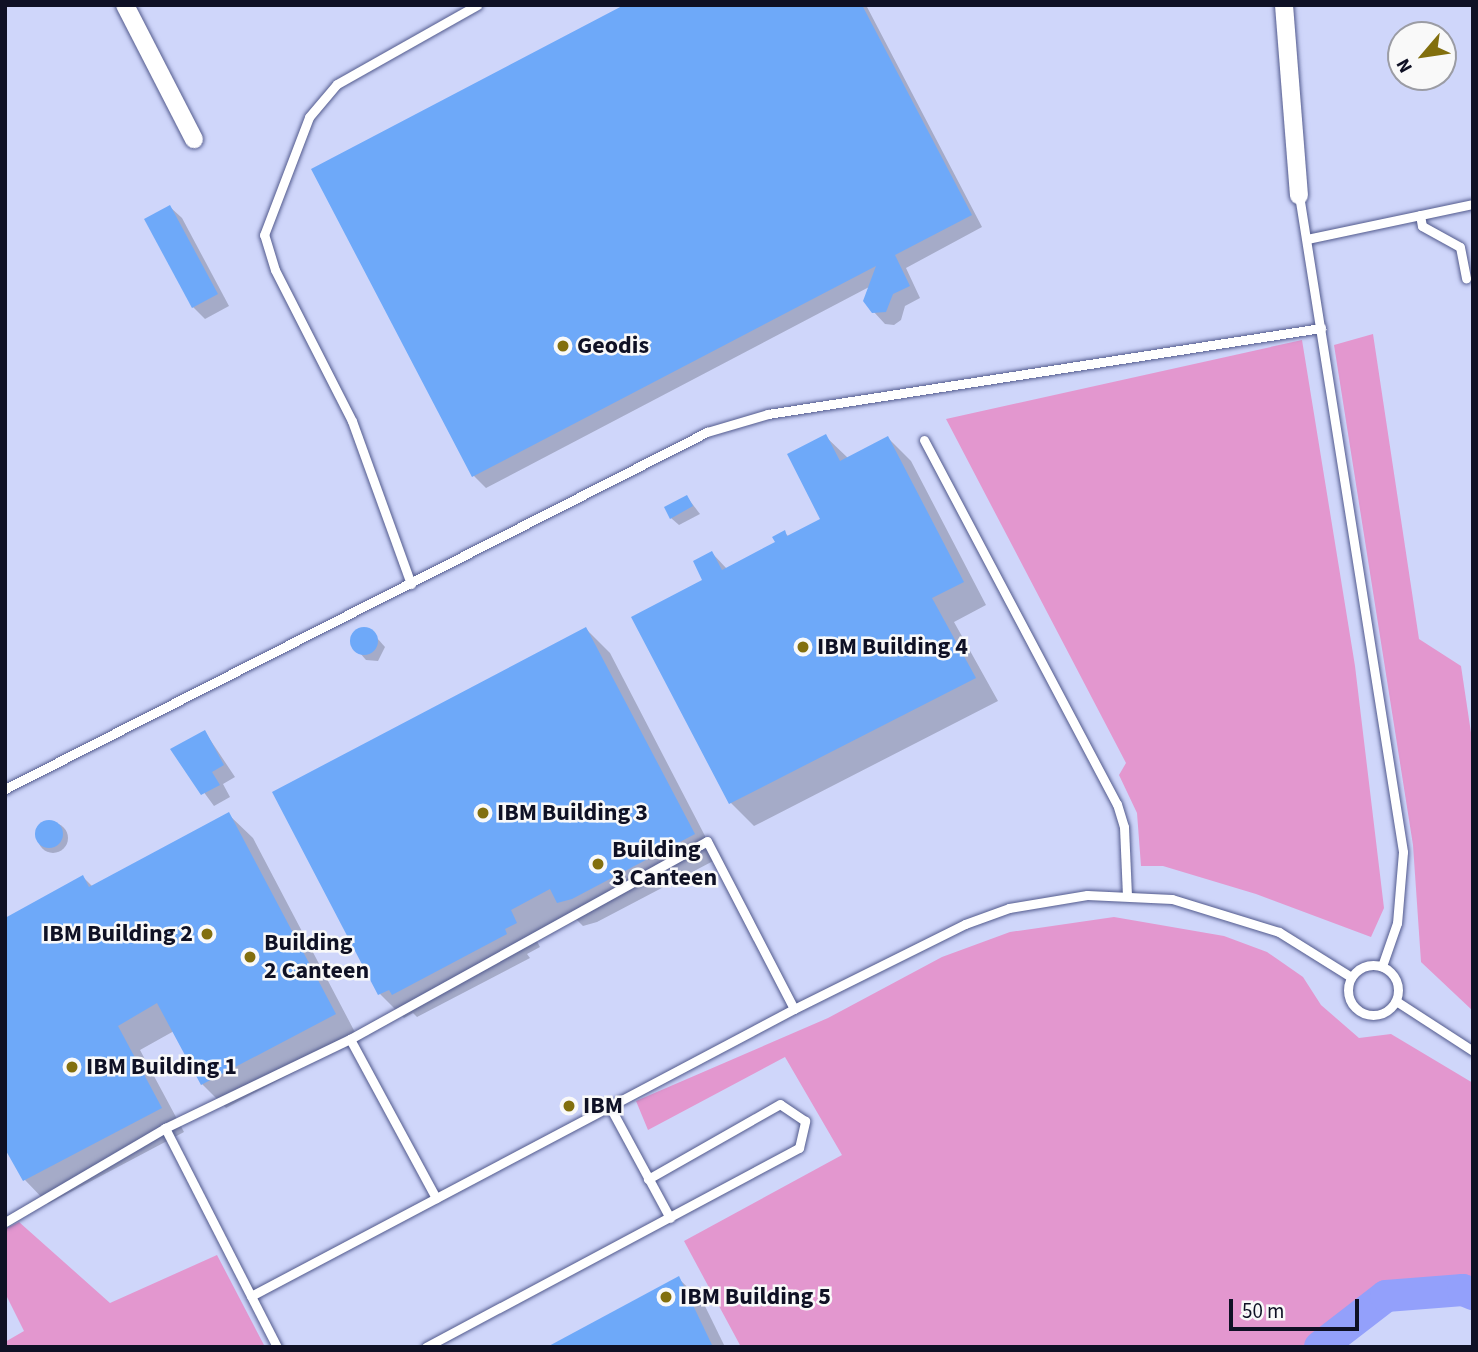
<!DOCTYPE html>
<style>
body{margin:0}
#map{position:relative;width:1478px;height:1352px;overflow:hidden;background:#cfd6fa;font-family:"Source Sans 3",sans-serif}
div>[style]{position:absolute}
.green>*{inset:0;background:#e397cf}
.shadow>*{inset:0;background:#0003}
.round{border-radius:50%}
.river>*{height:32px;margin:-16px;padding:0 16px;transform-origin:16px;border-radius:16px;background:#93a0fb}
.building>*{inset:0;background:#6ea9f9}
.roads{filter:drop-shadow(0 0 2px #525a8d) drop-shadow(0 0 2px #525a8d)}
.lane>*{height:9px;margin:-4.5px;padding:0 4.5px;transform-origin:4.5px;border-radius:4.5px;background:#fff}
.lane>.ring{margin:-4.5px;padding:0;box-sizing:content-box;background:none;border:9px solid #fff;border-radius:50%}
.street>*{height:18px;margin:-9px;padding:0 9px;transform-origin:9px;border-radius:9px;background:#fff}
.dots>*{width:19px;height:19px;translate:-50% -50%;box-sizing:border-box;border:4px solid #f9f9f9;border-radius:50%}
span{translate:-50% -50%;white-space:nowrap;text-align:center;line-height:1.15;-webkit-text-stroke:5px #f9f9f9;paint-order:stroke}
.poi-label{font-size:24px;color:#0f1125;font-weight:700}
.left{translate:0 -50%;text-align:left}
.right{translate:-100% -50%;text-align:right}
.frame{position:absolute;inset:0;border:7px solid #0f1125;pointer-events:none}
.north{position:absolute;left:1387px;top:21px;width:70px;height:70px;box-sizing:border-box;background:#f9f9f9;border:2px solid #9b9ca4;border-radius:50%;rotate:241deg;font-size:19px;font-weight:700;line-height:28px;text-align:center;color:#0f1125}
.north::after{content:'';display:block;margin:auto;width:24px;height:32px;background:#826f0e;clip-path:polygon(50% 0,100% 100%,50% 72%,0 100%)}
.scale{position:absolute;left:1229px;top:1299px;width:130px;height:32px;box-sizing:border-box;border:4px solid #0f1125;border-top:0;padding-left:9px;font-size:21px;line-height:24px;white-space:nowrap;color:#0f1125;-webkit-text-stroke:5px #f9f9f9;paint-order:stroke}
</style>
<div id="map">
<div class="green">
<i style="clip-path:polygon(1373px 334px,1419px 639px,1461px 666px,1473px 746px,1473px 1011px,1421px 962px,1413px 845px,1334px 345px)"></i>
<i style="clip-path:polygon(1302px 340px,1355px 666px,1384px 908px,1371px 937px,1256px 894px,1163px 866px,1141px 866px,1137px 813px,1119px 775px,1126px 763px,946px 419px)"></i>
<i style="clip-path:polygon(1114px 917px,1224px 936px,1267px 952px,1303px 977px,1321px 1005px,1359px 1038px,1391px 1034px,1473px 1083px,1473px 1294px,1463px 1290px,1386px 1296px,1320px 1347px,741px 1347px,684px 1241px,842px 1155px,785px 1057px,648px 1130px,636px 1101px,828px 1018px,942px 957px,1010px 932px)"></i>
<i style="clip-path:polygon(19px 1222px,110px 1303px,217px 1255px,265px 1347px,5px 1347px,5px 1342px,24px 1331px,5px 1293px,5px 1229px)"></i>
</div>
<div class="shadow">
<i style="clip-path:polygon(628px 5px,866px 5px,982px 227px,906px 268px,920px 298px,905px 306px,901px 320px,894px 325px,885px 324px,873px 311px,871px 286px,486px 488px,474px 476px,313px 170px)"></i>
<i style="clip-path:polygon(170px 207px,182px 218px,229px 306px,205px 319px,193px 307px)"></i>
<i style="clip-path:polygon(825px 436px,849px 459px,888px 438px,911px 461px,986px 605px,954px 622px,998px 701px,754px 826px,731px 803px,633px 618px,705px 581px,712px 553px,727px 569px,777px 543px,784px 532px,789px 537px,823px 519px)"></i>
<i style="clip-path:polygon(687px 497px,700px 514px,679px 525px,671px 518px)"></i>
<i style="clip-path:polygon(369px 629px,385px 647px,378px 661px,366px 660px,353px 645px,354px 634px)"></i>
<i style="clip-path:polygon(586px 629px,610px 653px,717px 859px,597px 922px,583px 926px,571px 914px,533px 934px,540px 947px,527px 954px,530px 958px,417px 1017px,413px 1013px,404px 1018px,380px 994px)"></i>
<i style="clip-path:polygon(205px 732px,235px 777px,223px 784px,230px 797px,214px 806px,173px 750px)"></i>
<i style="clip-path:polygon(229px 815px,253px 838px,358px 1038px,226px 1108px,202px 1084px,174px 1031px,140px 1050px,184px 1132px,48px 1204px,25px 1180px,83px 877px,93px 887px)"></i>
<i class="round" style="left:38px;top:823px;width:30px;height:30px"></i>
<i style="clip-path:polygon(679px 1279px,703px 1302px,725px 1347px,552px 1347px)"></i>
</div>
<div class="river">
<i style="left:1320px;top:1347px;width:83px;rotate:-37.7deg"></i>
<i style="left:1386px;top:1296px;width:77px;rotate:-4.5deg"></i>
<i style="left:1463px;top:1290px;width:11px;rotate:22deg"></i>
</div>
<div class="building">
<i style="clip-path:polygon(624px 5px,862px 5px,972px 215px,895px 255px,910px 286px,893px 294px,886px 312px,872px 313px,863px 301px,876px 266px,472px 477px,311px 169px)"></i>
<i style="clip-path:polygon(170px 205px,218px 294px,192px 308px,144px 219px)"></i>
<i style="clip-path:polygon(826px 434px,840px 461px,888px 436px,964px 582px,932px 598px,976px 678px,729px 804px,631px 617px,702px 580px,693px 561px,712px 551px,722px 570px,775px 542px,772px 537px,785px 530px,787px 536px,820px 519px,787px 454px)"></i>
<i style="clip-path:polygon(687px 495px,693px 506px,670px 519px,664px 507px)"></i>
<i class="round" style="left:350px;top:627px;width:28px;height:28px"></i>
<i style="clip-path:polygon(586px 627px,695px 834px,572px 899px,557px 903px,550px 889px,511px 910px,517px 923px,505px 929px,507px 934px,392px 995px,389px 990px,378px 995px,272px 792px)"></i>
<i style="clip-path:polygon(205px 730px,224px 765px,212px 772px,220px 785px,201px 795px,170px 749px)"></i>
<i style="clip-path:polygon(229px 812px,336px 1014px,201px 1085px,157px 1003px,118px 1026px,162px 1108px,23px 1181px,5px 1149px,5px 918px,83px 875px,89px 887px)"></i>
<i class="round" style="left:35px;top:820px;width:28px;height:28px"></i>
<i style="clip-path:polygon(679px 1276px,713px 1347px,547px 1347px)"></i>
</div>
<div class="roads">
<div class="lane">
<i style="left:1299px;top:195px;width:665px;rotate:81deg"></i>
<i style="left:1403px;top:852px;width:71px;rotate:94.8deg"></i>
<i style="left:1397px;top:923px;width:46px;rotate:109.2deg"></i>
<i style="left:1420px;top:215px;width:11px;rotate:80deg"></i>
<i style="left:1422px;top:226px;width:43px;rotate:28.9deg"></i>
<i style="left:1460px;top:247px;width:32px;rotate:79deg"></i>
<i style="left:1307px;top:239px;width:170px;rotate:-11.9deg"></i>
<i style="left:924px;top:440px;width:412px;rotate:62.1deg"></i>
<i style="left:1117px;top:804px;width:24px;rotate:73deg"></i>
<i style="left:1124px;top:827px;width:68px;rotate:87.5deg"></i>
<i style="left:411px;top:584px;width:173px;rotate:-109.9deg"></i>
<i style="left:352px;top:421px;width:169px;rotate:-117deg"></i>
<i style="left:275px;top:270px;width:37px;rotate:-107deg"></i>
<i style="left:264px;top:235px;width:126px;rotate:-69.1deg"></i>
<i style="left:309px;top:117px;width:43px;rotate:-49.7deg"></i>
<i style="left:337px;top:84px;width:161px;rotate:-29.4deg"></i>
<i style="left:5px;top:789px;width:788px;rotate:-26.96deg"></i>
<i style="left:707px;top:432px;width:64px;rotate:-16.4deg"></i>
<i style="left:768px;top:414px;width:560px;rotate:-8.84deg"></i>
<i class="ring" style="left:1348px;top:965px;width:41px;height:41px"></i>
<i style="left:1396px;top:1001px;width:92px;rotate:33deg"></i>
<i style="left:350px;top:1039px;width:181px;rotate:61.6deg"></i>
<i style="left:610px;top:1107px;width:126px;rotate:61.6deg"></i>
<i style="left:165px;top:1128px;width:246px;rotate:62.9deg"></i>
<i style="left:5px;top:1222px;width:186px;rotate:-30.4deg"></i>
<i style="left:165px;top:1128px;width:205px;rotate:-25.7deg"></i>
<i style="left:350px;top:1039px;width:408px;rotate:-29deg"></i>
<i style="left:707px;top:841px;width:189px;rotate:62.6deg"></i>
<i style="left:251px;top:1296px;width:614px;rotate:-27.86deg"></i>
<i style="left:794px;top:1009px;width:191px;rotate:-26.4deg"></i>
<i style="left:965px;top:924px;width:47px;rotate:-20deg"></i>
<i style="left:1009px;top:908px;width:79px;rotate:-9.5deg"></i>
<i style="left:1087px;top:895px;width:85px;rotate:2.7deg"></i>
<i style="left:1172px;top:899px;width:112px;rotate:17.1deg"></i>
<i style="left:1279px;top:932px;width:85px;rotate:32deg"></i>
<i style="left:426px;top:1347px;width:423px;rotate:-28.1deg"></i>
<i style="left:799px;top:1148px;width:28px;rotate:-77deg"></i>
<i style="left:805px;top:1121px;width:30px;rotate:-146deg"></i>
<i style="left:780px;top:1104px;width:152px;rotate:150.4deg"></i>
</div>
<div class="street">
<i style="left:125px;top:5px;width:151px;rotate:62.8deg"></i>
<i style="left:1284px;top:5px;width:191px;rotate:85.5deg"></i>
</div>
</div>
<div class="dots">
<i style="left:563px;top:346px;background:#826f0e"></i>
<i style="left:803px;top:647px;background:#826f0e"></i>
<i style="left:483px;top:813px;background:#826f0e"></i>
<i style="left:598px;top:864px;background:#826f0e"></i>
<i style="left:207px;top:934px;background:#826f0e"></i>
<i style="left:250px;top:957px;background:#826f0e"></i>
<i style="left:72px;top:1067px;background:#826f0e"></i>
<i style="left:569px;top:1106px;background:#826f0e"></i>
<i style="left:666px;top:1297px;background:#826f0e"></i>
</div>
<div class="poi-label">
<span class="left" style="left:577px;top:346px">Geodis</span>
<span class="left" style="left:817px;top:647px">IBM Building 4</span>
<span class="left" style="left:497px;top:813px">IBM Building 3</span>
<span class="left" style="left:612px;top:864px">Building<br>3 Canteen</span>
<span class="right" style="left:193px;top:934px">IBM Building 2</span>
<span class="left" style="left:264px;top:957px">Building<br>2 Canteen</span>
<span class="left" style="left:86px;top:1067px">IBM Building 1</span>
<span class="left" style="left:583px;top:1106px">IBM</span>
<span class="left" style="left:680px;top:1297px">IBM Building 5</span>
</div>
<div class="frame"></div>
<div class="north">N</div>
<div class="scale">50 m</div>
</div>
